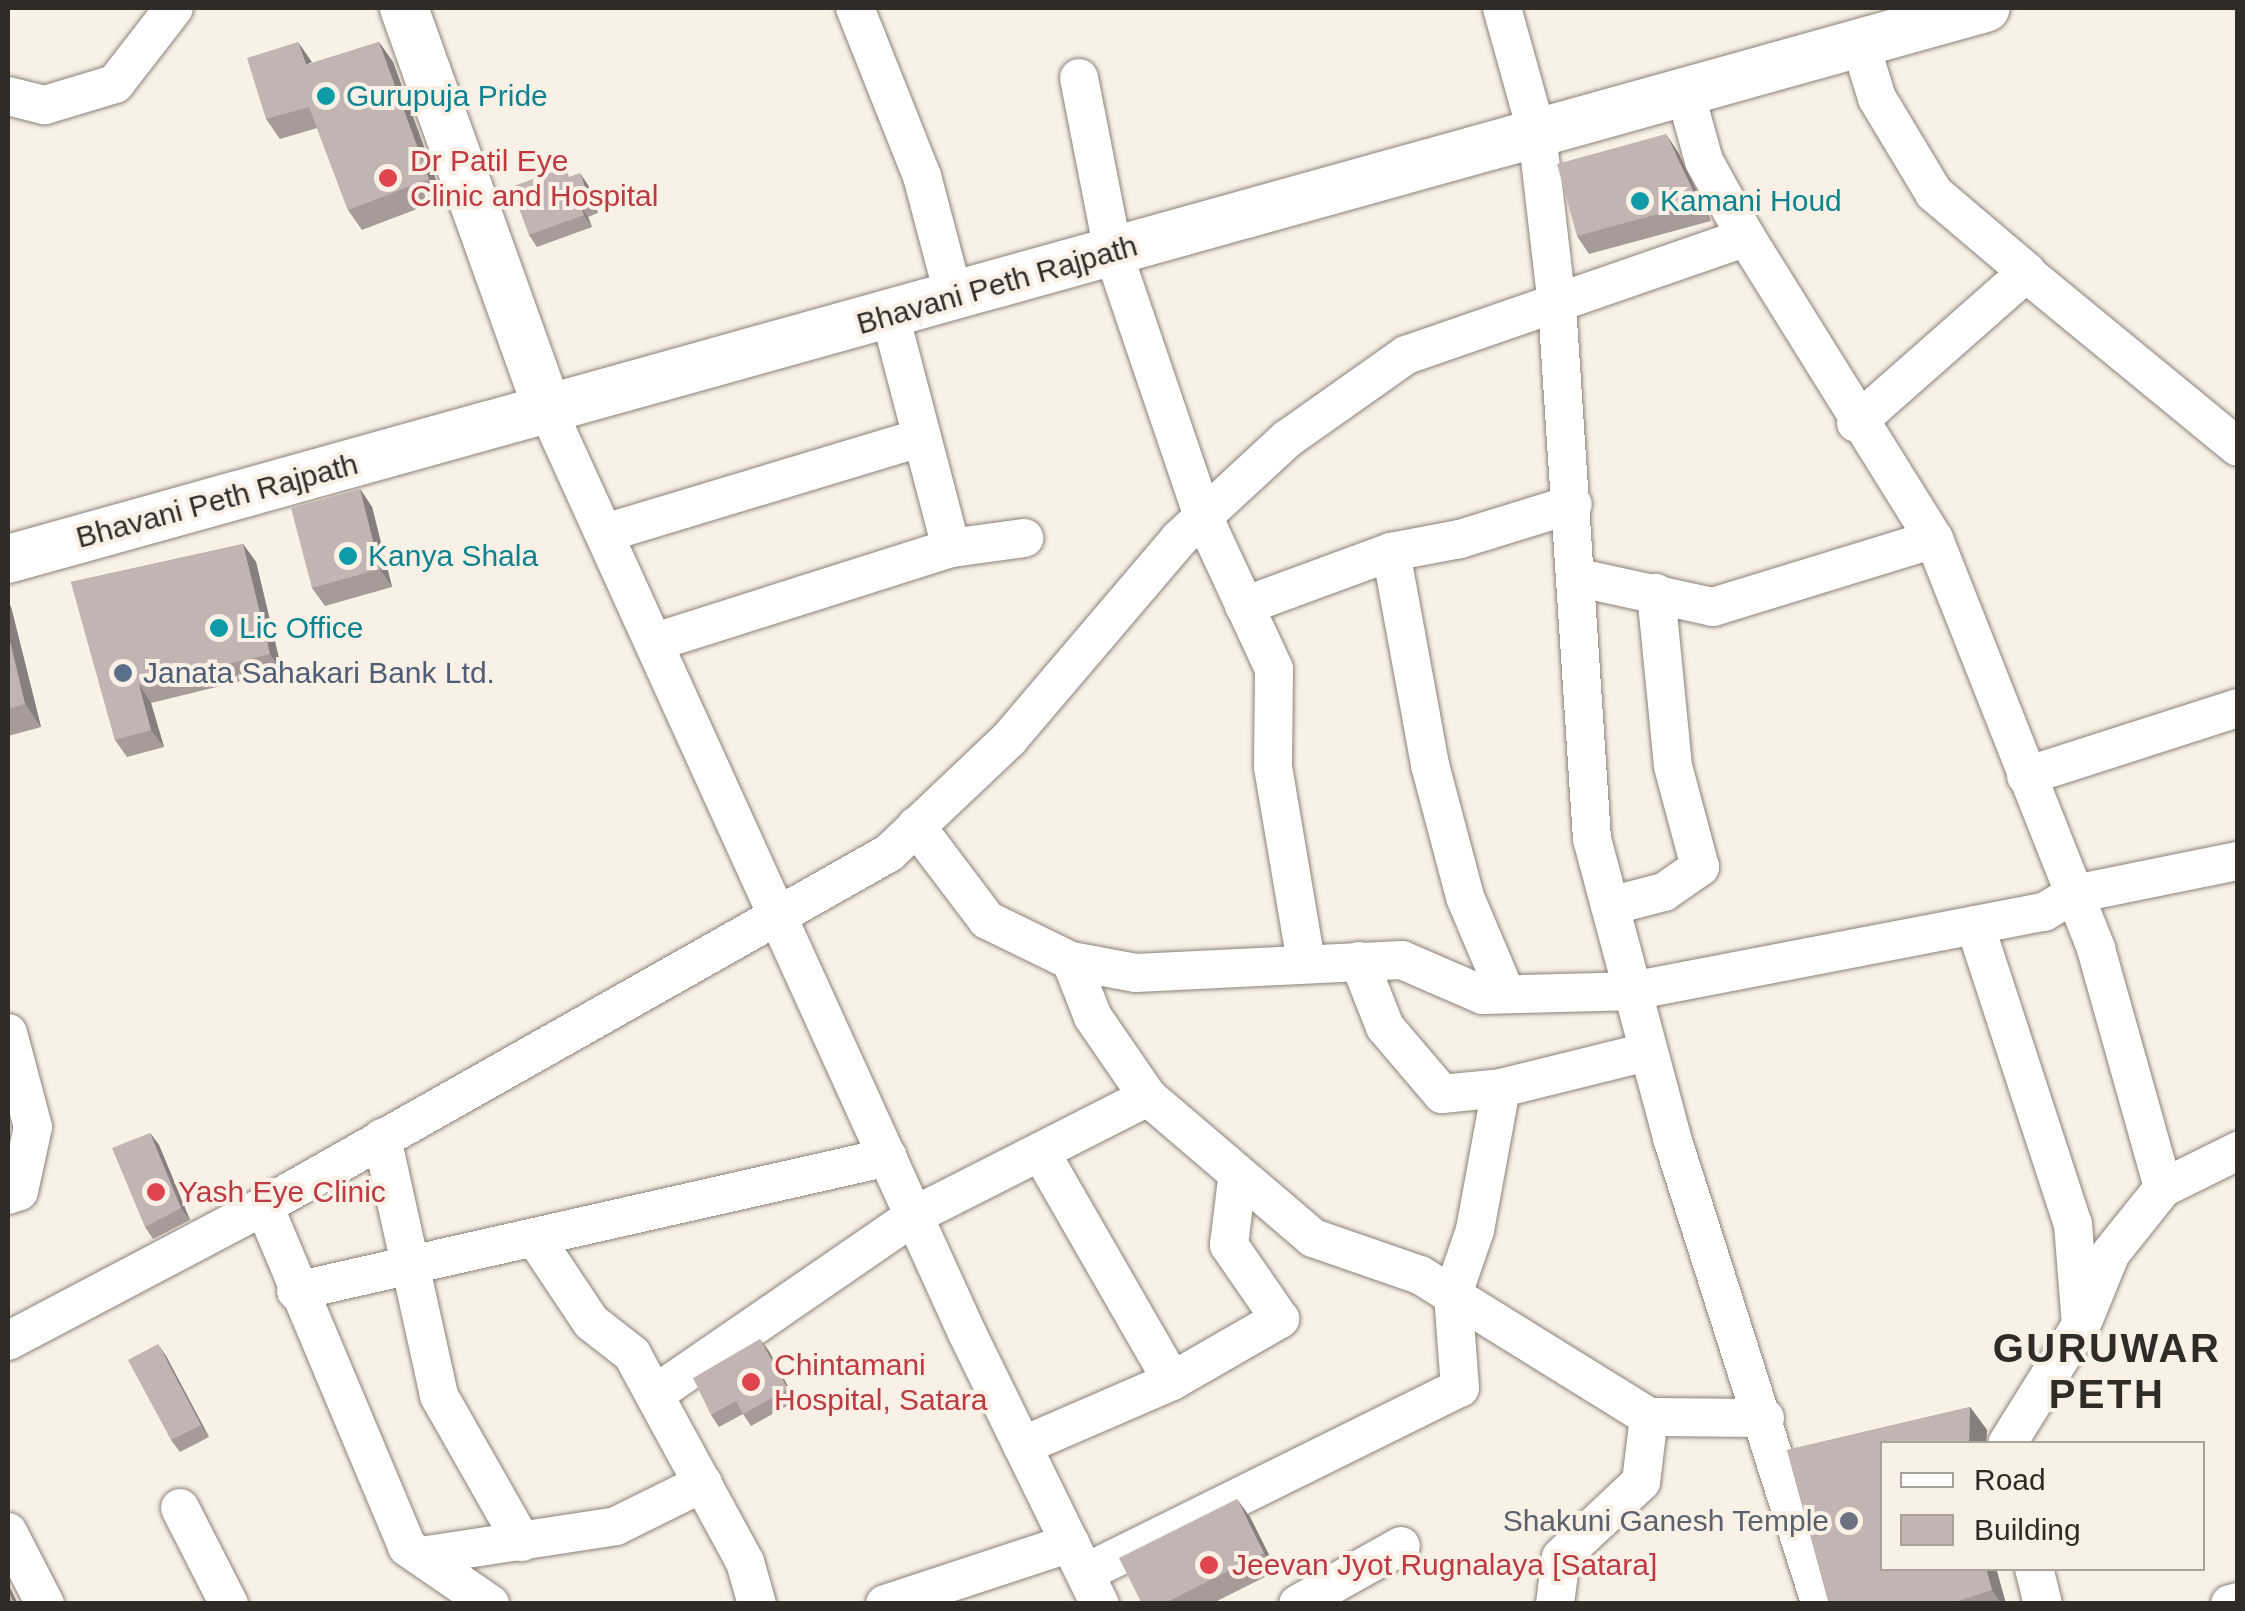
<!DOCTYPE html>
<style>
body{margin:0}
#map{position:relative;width:2245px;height:1611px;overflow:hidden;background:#f9f0e6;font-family:Arial,sans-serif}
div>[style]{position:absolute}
.roads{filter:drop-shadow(0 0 2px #8a8279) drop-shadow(0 0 2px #8a8279)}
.minor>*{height:38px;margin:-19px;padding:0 19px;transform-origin:19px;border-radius:19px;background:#fff}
.major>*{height:48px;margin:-24px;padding:0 24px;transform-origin:24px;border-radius:24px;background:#fff}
.wall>*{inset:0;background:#a79b99}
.shaded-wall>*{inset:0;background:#887e7d}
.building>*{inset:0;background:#c2b4b2}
.dots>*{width:28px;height:28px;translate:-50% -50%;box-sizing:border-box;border:5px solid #f9f0e6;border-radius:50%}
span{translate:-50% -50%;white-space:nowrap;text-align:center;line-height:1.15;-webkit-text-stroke:8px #f9f0e6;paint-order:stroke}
.culture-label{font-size:30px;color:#0d838f}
.left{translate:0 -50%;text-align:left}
.health-label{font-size:30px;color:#be3a42}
.street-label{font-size:30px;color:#2f2c28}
.service-label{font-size:30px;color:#4e5e75}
.worship-label{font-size:30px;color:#5b616d}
.right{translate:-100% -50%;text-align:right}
.district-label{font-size:40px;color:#2f2c28;font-weight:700;letter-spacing:2.5px}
.frame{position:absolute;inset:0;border:10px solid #2f2c28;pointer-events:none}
.legend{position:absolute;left:1880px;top:1441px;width:325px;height:130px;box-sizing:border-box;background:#f9f0e6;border:2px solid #a8a29a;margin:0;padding:12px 18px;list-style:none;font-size:30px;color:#2f2c28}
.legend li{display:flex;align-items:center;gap:20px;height:50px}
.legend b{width:50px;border:2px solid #a8a29a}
</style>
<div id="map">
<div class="roads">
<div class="minor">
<i style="left:855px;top:8px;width:181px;rotate:68.3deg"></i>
<i style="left:922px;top:176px;width:125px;rotate:75.2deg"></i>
<i style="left:1502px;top:8px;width:130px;rotate:74.4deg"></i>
<i style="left:1537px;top:133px;width:173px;rotate:83.4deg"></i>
<i style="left:1557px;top:305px;width:535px;rotate:86.25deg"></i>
<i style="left:1592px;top:839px;width:310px;rotate:75deg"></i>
<i style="left:1672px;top:1138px;width:489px;rotate:72.3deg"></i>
<i style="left:1079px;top:78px;width:177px;rotate:78.9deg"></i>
<i style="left:1113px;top:252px;width:279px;rotate:71.2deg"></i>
<i style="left:1203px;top:516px;width:169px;rotate:65.1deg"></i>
<i style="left:1274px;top:669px;width:98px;rotate:90.6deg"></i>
<i style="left:1273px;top:767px;width:199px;rotate:80.4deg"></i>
<i style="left:1685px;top:92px;width:72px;rotate:74.6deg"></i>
<i style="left:1704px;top:161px;width:87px;rotate:61.1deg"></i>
<i style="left:1746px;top:237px;width:356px;rotate:58.1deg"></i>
<i style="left:1934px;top:539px;width:441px;rotate:68.4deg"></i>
<i style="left:2096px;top:949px;width:248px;rotate:74.3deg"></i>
<i style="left:8px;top:96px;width:38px;rotate:14deg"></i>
<i style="left:45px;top:105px;width:73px;rotate:-16.7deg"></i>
<i style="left:115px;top:84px;width:96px;rotate:-52.2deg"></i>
<i style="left:2026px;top:273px;width:274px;rotate:39.4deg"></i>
<i style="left:890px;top:315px;width:241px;rotate:75.3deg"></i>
<i style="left:548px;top:411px;width:1013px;rotate:65.56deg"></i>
<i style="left:967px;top:1333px;width:302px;rotate:63.9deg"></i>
<i style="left:1856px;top:423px;width:228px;rotate:-41.4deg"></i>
<i style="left:2027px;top:272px;width:122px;rotate:-139.7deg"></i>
<i style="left:1934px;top:193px;width:111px;rotate:-121deg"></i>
<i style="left:1877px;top:98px;width:58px;rotate:-107.2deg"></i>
<i style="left:605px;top:533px;width:331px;rotate:-16.8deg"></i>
<i style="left:1391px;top:552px;width:217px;rotate:79.6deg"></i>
<i style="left:1430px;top:765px;width:137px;rotate:75.1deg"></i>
<i style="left:1465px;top:897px;width:105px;rotate:67.1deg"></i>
<i style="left:1575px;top:577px;width:141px;rotate:12.3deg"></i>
<i style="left:1713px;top:607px;width:231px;rotate:-17.1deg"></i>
<i style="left:1244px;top:606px;width:157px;rotate:-20.2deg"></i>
<i style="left:1391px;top:552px;width:70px;rotate:-10.7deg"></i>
<i style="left:1460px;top:539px;width:118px;rotate:-17.2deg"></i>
<i style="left:655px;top:642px;width:311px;rotate:-17.6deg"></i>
<i style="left:951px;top:548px;width:74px;rotate:-7.8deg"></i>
<i style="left:2026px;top:776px;width:223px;rotate:-17.8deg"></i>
<i style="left:916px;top:826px;width:118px;rotate:52.9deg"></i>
<i style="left:987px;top:920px;width:93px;rotate:26deg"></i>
<i style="left:1071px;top:961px;width:66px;rotate:10.5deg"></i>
<i style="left:1136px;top:973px;width:266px;rotate:-2.8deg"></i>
<i style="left:1402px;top:960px;width:88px;rotate:23.4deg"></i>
<i style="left:1483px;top:995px;width:149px;rotate:-1.5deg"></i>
<i style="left:1632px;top:991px;width:420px;rotate:-10.9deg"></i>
<i style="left:2044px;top:912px;width:35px;rotate:-31deg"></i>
<i style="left:2074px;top:894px;width:167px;rotate:-11.4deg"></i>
<i style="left:1610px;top:906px;width:56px;rotate:-14.5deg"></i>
<i style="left:1664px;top:892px;width:44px;rotate:-34.8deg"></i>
<i style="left:1700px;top:867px;width:105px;rotate:-105deg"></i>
<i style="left:1673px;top:766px;width:174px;rotate:-95.6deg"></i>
<i style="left:1975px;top:925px;width:315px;rotate:71.9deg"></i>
<i style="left:2073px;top:1224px;width:101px;rotate:85.5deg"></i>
<i style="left:2081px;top:1325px;width:140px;rotate:121.9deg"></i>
<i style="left:1071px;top:961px;width:60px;rotate:68.6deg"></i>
<i style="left:1093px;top:1017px;width:97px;rotate:55.5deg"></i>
<i style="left:1148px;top:1097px;width:217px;rotate:40.5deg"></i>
<i style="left:1313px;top:1238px;width:113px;rotate:19.1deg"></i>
<i style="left:1420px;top:1275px;width:269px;rotate:31.8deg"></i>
<i style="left:1649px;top:1417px;width:116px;rotate:0.5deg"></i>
<i style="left:1359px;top:961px;width:71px;rotate:68.5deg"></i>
<i style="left:1385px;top:1027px;width:88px;rotate:49.6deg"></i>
<i style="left:1442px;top:1094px;width:59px;rotate:-5.8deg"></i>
<i style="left:1501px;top:1088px;width:149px;rotate:-13.9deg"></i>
<i style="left:8px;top:1033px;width:97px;rotate:75.1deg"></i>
<i style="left:33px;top:1127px;width:66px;rotate:102.3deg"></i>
<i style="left:19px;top:1191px;width:12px;rotate:160deg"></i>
<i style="left:382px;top:1138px;width:264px;rotate:77.5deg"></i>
<i style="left:439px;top:1396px;width:168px;rotate:60.4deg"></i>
<i style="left:1041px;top:1153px;width:263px;rotate:60.1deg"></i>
<i style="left:264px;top:1206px;width:370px;rotate:67.2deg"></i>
<i style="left:407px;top:1547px;width:101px;rotate:34.5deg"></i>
<i style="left:535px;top:1238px;width:101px;rotate:56.3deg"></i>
<i style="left:591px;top:1322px;width:52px;rotate:38deg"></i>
<i style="left:632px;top:1354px;width:237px;rotate:61.5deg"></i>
<i style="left:745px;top:1562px;width:44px;rotate:74.1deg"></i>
<i style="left:296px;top:1291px;width:607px;rotate:-12.75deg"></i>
<i style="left:2084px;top:1319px;width:71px;rotate:-67.8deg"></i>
<i style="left:2111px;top:1253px;width:83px;rotate:-51.3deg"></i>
<i style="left:2163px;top:1188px;width:84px;rotate:-26.3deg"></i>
<i style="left:8px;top:1341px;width:289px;rotate:-27.8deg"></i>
<i style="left:264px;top:1206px;width:718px;rotate:-29.46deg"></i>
<i style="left:889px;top:853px;width:166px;rotate:-43.5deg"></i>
<i style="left:1009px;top:739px;width:262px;rotate:-49.6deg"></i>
<i style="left:1179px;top:539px;width:147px;rotate:-42.8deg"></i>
<i style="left:1287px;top:439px;width:146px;rotate:-35.2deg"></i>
<i style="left:1406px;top:355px;width:360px;rotate:-19.1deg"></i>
<i style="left:655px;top:1394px;width:318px;rotate:-34.5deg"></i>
<i style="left:917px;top:1214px;width:259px;rotate:-26.9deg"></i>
<i style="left:1022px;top:1446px;width:163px;rotate:-23.4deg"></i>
<i style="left:1172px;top:1381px;width:125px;rotate:-29.9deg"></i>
<i style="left:1280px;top:1319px;width:90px;rotate:-124.6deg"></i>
<i style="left:1229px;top:1245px;width:66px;rotate:-83.1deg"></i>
<i style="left:180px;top:1508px;width:108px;rotate:63deg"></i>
<i style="left:8px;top:1532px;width:81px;rotate:62.8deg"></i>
<i style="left:421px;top:1556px;width:197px;rotate:-8.7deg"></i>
<i style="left:616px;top:1526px;width:97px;rotate:-26.3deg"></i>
<i style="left:2034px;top:1568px;width:37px;rotate:76deg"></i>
<i style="left:1085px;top:1573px;width:418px;rotate:-26.3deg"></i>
<i style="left:1460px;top:1388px;width:94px;rotate:-94.3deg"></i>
<i style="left:1453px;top:1294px;width:68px;rotate:-71deg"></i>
<i style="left:1475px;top:1230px;width:144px;rotate:-79.6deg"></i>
<i style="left:885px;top:1604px;width:195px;rotate:-18.2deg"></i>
<i style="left:1298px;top:1604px;width:118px;rotate:-29.4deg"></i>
<i style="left:1555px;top:1604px;width:47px;rotate:-82.7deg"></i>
<i style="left:1561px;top:1557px;width:110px;rotate:-43.2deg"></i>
<i style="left:1641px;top:1482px;width:65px;rotate:-83deg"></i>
<i style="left:2230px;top:1604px;width:8px;rotate:-14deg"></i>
</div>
<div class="major">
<i style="left:404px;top:8px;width:428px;rotate:70.3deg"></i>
<i style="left:8px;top:559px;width:2053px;rotate:-15.57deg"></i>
</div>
</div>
<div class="wall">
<i style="clip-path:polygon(379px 42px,393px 62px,443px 199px,362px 230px,348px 210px,317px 128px,280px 139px,266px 119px,312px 63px)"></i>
<i style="clip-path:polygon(1678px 152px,1711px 221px,1589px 254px,1577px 236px)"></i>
<i style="clip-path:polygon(572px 176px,588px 185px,598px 213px,588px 217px,592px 227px,537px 247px,529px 235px)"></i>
<i style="clip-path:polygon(360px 489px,372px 507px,392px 587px,325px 606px,312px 588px)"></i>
<i style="clip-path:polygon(243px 544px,256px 562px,282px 671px,151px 703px,164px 747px,127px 757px,115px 740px,71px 582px)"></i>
<i style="clip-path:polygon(8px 602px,11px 607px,41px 727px,8px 736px)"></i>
<i style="clip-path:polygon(150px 1133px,159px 1145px,190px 1220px,153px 1239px,145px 1227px)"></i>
<i style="clip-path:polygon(760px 1339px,796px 1401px,751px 1426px,743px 1414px,719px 1427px,711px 1415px)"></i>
<i style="clip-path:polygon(166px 1356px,209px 1437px,180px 1452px,171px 1440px)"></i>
<i style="clip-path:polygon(1970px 1407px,1987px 1430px,1986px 1444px,1882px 1444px,1882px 1568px,1996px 1568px,2006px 1604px,1829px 1604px,1787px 1450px)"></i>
<i style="clip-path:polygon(1250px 1517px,1277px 1571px,1211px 1604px,1142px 1604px)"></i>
</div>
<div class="shaded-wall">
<i style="clip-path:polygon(298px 42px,312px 62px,306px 65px)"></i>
<i style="clip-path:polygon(379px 42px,393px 62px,443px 199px,429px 179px)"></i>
<i style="clip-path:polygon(1666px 134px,1678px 152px,1711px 221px,1699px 203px)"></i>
<i style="clip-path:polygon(580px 173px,588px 185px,598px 213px,590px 201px)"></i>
<i style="clip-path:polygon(580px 205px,588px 217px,592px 227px,584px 215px)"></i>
<i style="clip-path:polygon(360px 489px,372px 507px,392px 587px,380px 569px)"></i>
<i style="clip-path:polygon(243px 544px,256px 562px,282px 671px,270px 654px)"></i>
<i style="clip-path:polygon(8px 602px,11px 607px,41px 727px,25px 704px,8px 633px)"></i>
<i style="clip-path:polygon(139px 685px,151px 703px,164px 747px,151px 730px)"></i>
<i style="clip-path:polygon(150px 1133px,159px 1145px,190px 1220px,181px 1208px)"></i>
<i style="clip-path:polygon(760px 1339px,769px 1351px,796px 1401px,788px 1389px)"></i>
<i style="clip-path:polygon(158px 1344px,166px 1356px,209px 1437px,201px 1425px)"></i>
<i style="clip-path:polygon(1970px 1407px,1987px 1430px,1986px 1444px,1969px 1444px)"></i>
<i style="clip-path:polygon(1237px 1499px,1250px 1517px,1277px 1571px,1264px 1553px)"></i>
<i style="clip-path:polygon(1986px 1568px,1996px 1568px,2006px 1604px,2002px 1604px,1992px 1590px)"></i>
<i style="clip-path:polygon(8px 1583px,18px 1604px,14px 1604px,8px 1591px)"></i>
</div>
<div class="building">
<i style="clip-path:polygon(298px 42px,306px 65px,379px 42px,429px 179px,348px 210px,309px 107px,266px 119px,247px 58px)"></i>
<i style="clip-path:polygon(1666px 134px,1699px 203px,1577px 236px,1557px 164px)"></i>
<i style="clip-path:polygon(566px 167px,569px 177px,580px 173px,590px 201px,580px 205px,584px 215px,529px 235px,511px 187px)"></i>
<i style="clip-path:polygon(360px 489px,380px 569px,312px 588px,291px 508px)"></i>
<i style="clip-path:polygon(243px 544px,270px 654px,139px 685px,151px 730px,115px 740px,71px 582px)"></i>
<i style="clip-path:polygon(8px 633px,25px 704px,8px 709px)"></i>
<i style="clip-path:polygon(150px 1133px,181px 1208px,145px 1227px,112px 1148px)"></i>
<i style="clip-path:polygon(760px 1339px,788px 1389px,743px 1414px,736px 1401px,711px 1415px,693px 1378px)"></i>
<i style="clip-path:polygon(158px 1344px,201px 1425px,171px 1440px,128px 1360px)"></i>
<i style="clip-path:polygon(1970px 1407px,1969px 1444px,1882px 1444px,1882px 1568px,1986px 1568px,1992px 1590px,1949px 1604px,1829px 1604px,1787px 1450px)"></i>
<i style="clip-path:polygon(1237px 1499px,1264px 1553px,1163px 1604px,1142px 1604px,1119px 1558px)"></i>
<i style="clip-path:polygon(8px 1591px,14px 1604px,8px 1604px)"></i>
</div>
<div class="dots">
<i style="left:326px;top:96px;background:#0f9aa8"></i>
<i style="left:388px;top:178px;background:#e0444e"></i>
<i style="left:1640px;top:201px;background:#0f9aa8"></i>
<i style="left:348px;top:556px;background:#0f9aa8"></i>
<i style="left:219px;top:628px;background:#0f9aa8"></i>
<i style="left:123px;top:673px;background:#5c6f8a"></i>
<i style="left:156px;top:1192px;background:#e0444e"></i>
<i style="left:751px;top:1382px;background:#e0444e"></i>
<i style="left:1849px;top:1521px;background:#6b7280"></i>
<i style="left:1209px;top:1565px;background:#e0444e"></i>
</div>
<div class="culture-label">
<span class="left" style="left:346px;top:96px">Gurupuja Pride</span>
<span class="left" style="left:1660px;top:201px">Kamani Houd</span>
<span class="left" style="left:368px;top:556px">Kanya Shala</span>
<span class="left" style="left:239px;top:628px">Lic Office</span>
</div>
<div class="health-label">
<span class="left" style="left:410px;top:178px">Dr Patil Eye<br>Clinic and Hospital</span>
<span class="left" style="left:178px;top:1192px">Yash Eye Clinic</span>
<span class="left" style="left:774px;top:1382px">Chintamani<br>Hospital, Satara</span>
<span class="left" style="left:1232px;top:1565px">Jeevan Jyot Rugnalaya [Satara]</span>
</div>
<div class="street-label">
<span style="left:997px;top:285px;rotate:-16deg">Bhavani Peth Rajpath</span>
<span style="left:217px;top:501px;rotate:-15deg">Bhavani Peth Rajpath</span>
</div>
<div class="service-label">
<span class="left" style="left:143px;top:673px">Janata Sahakari Bank Ltd.</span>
</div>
<div class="worship-label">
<span class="right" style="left:1829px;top:1521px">Shakuni Ganesh Temple</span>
</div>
<div class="district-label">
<span style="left:2107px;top:1371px">GURUWAR<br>PETH</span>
</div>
<div class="frame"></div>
<ul class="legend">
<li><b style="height:12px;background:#fff"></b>Road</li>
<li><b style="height:28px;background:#c2b4b2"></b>Building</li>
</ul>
</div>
